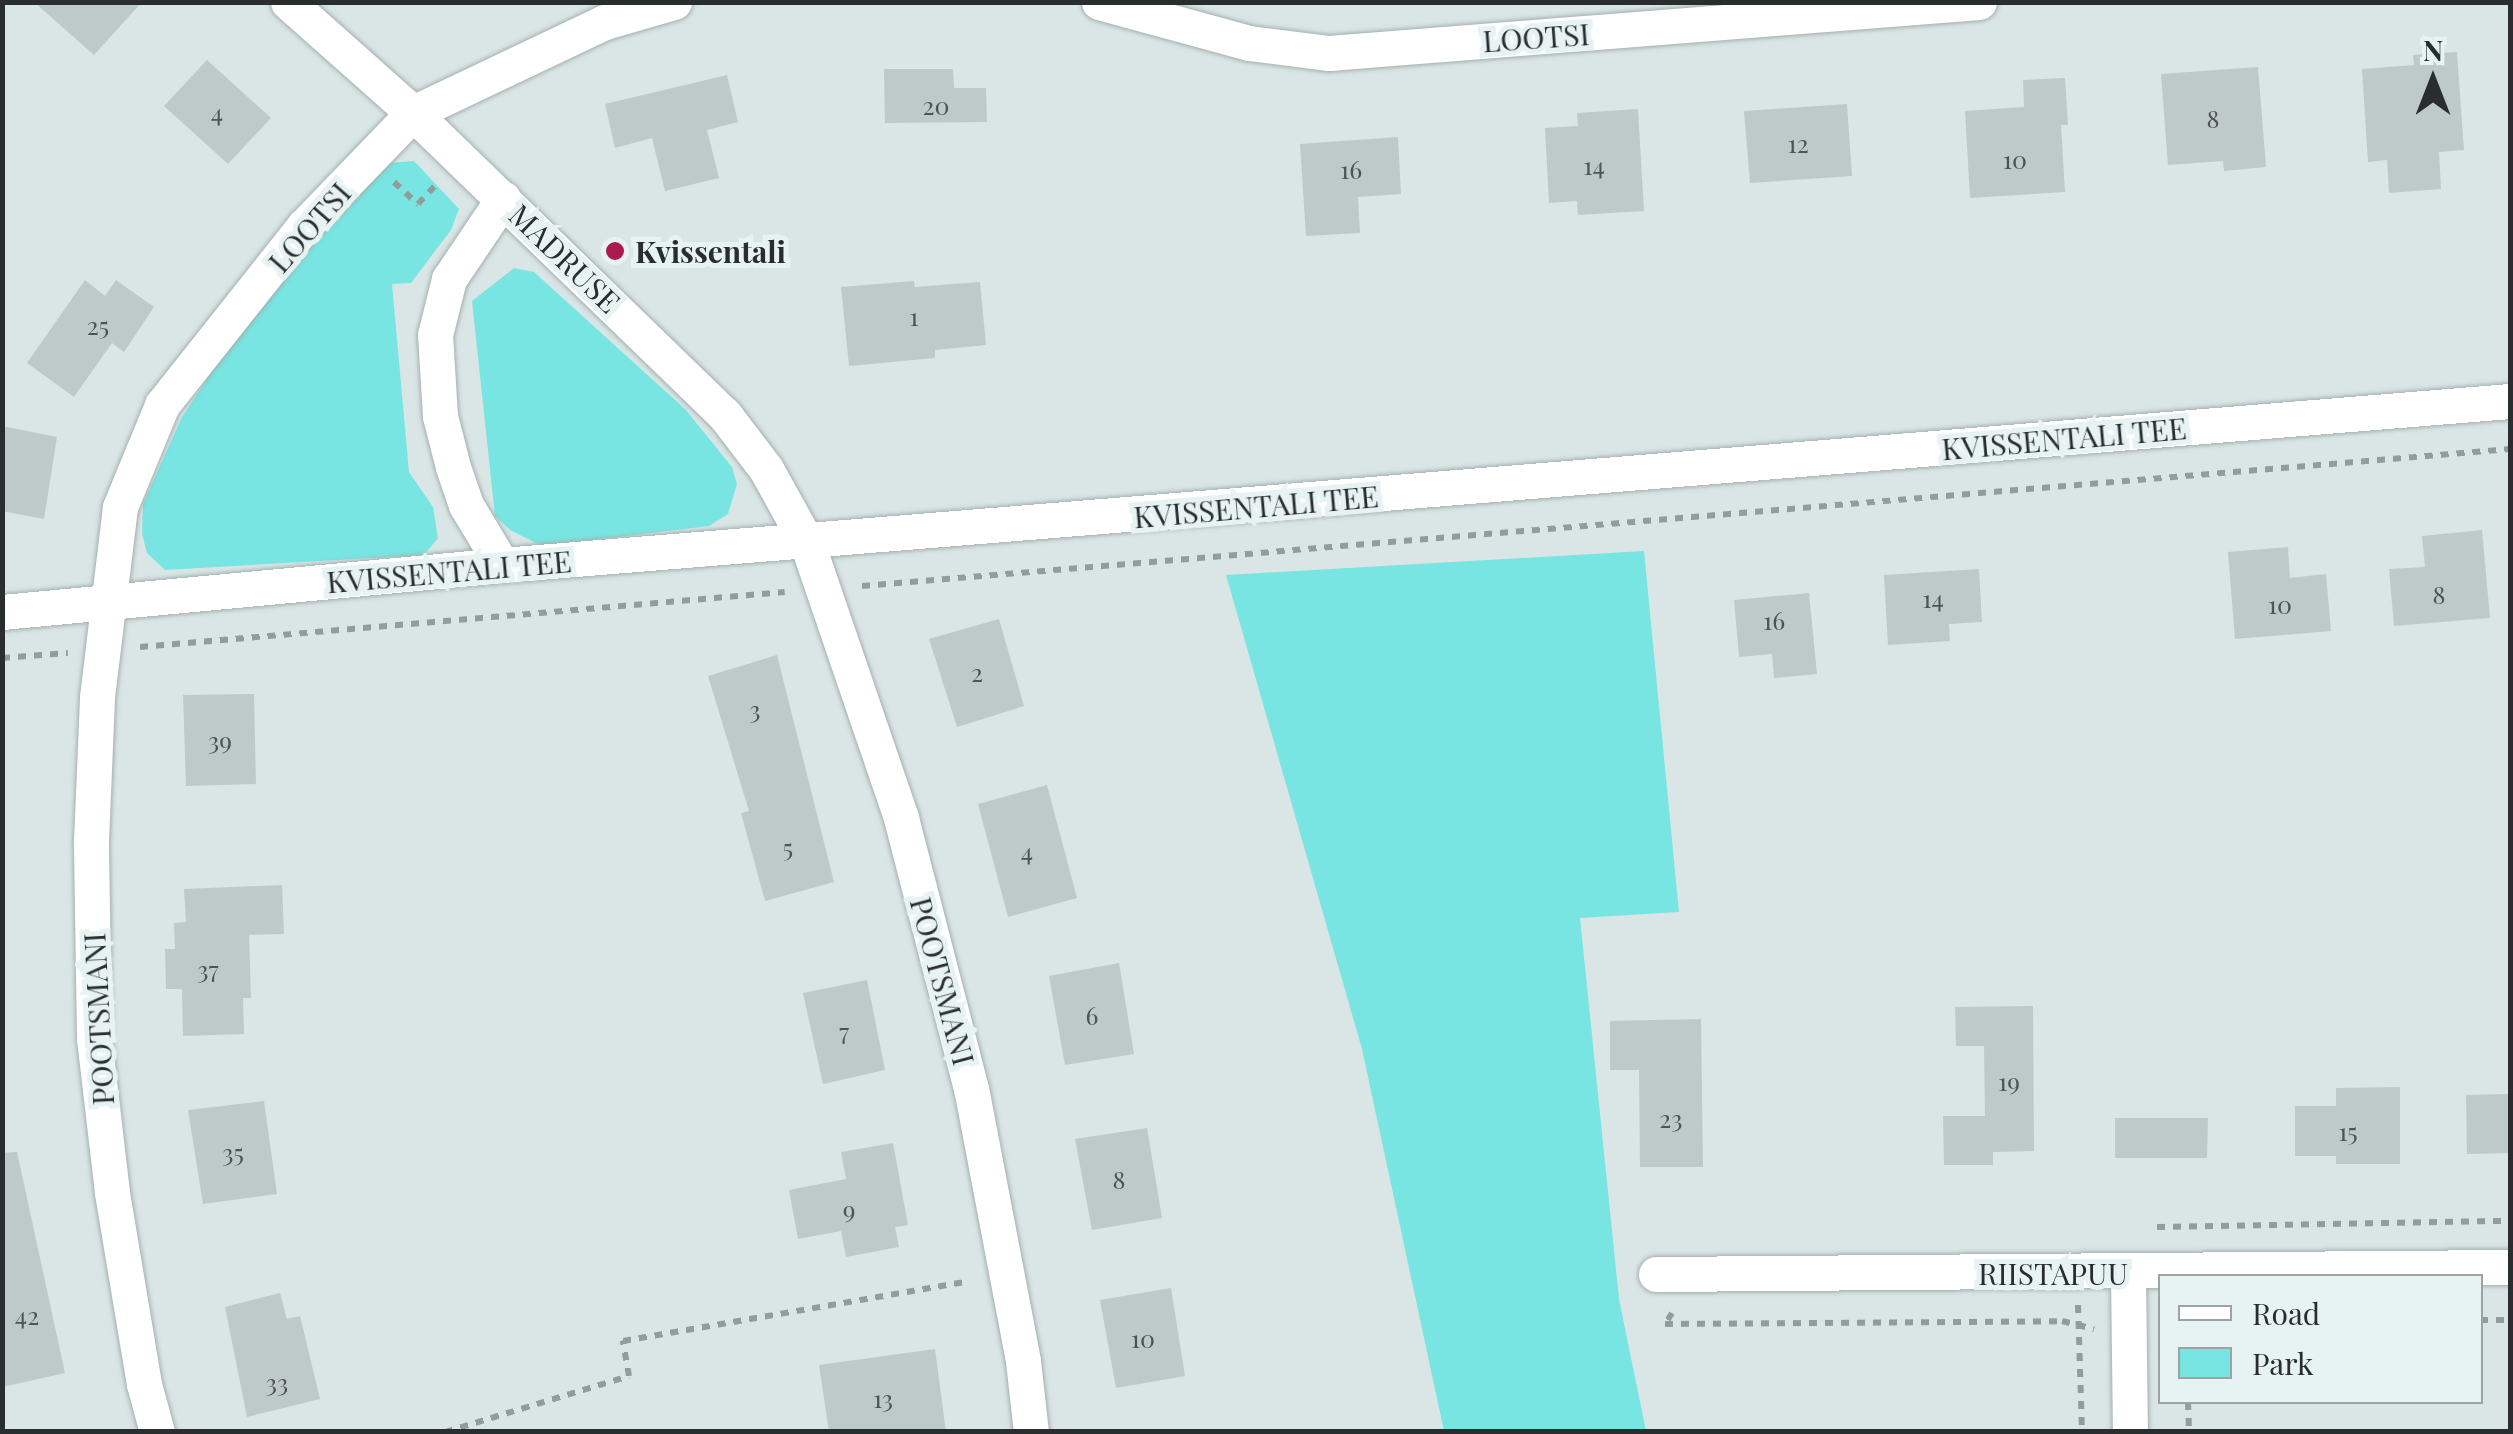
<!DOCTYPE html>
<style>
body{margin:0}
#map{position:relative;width:2513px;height:1434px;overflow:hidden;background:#d9e6e5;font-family:"Playfair Display",serif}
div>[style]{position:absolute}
.green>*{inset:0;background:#78e5e2}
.building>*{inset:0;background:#becaca}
.path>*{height:6px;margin-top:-3px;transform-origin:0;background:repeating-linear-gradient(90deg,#929c9b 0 8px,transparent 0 16px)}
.roads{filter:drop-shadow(0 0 2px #a4b0af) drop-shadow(0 0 2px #a4b0af)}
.street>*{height:35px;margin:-17.5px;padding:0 17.5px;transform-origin:17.5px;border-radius:17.5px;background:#fff}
.dots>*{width:28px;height:28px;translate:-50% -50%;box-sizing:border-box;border:5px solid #e7f3f2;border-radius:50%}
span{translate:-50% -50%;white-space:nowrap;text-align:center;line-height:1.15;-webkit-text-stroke:10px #e7f3f2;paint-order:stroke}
.number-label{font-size:25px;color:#4e5454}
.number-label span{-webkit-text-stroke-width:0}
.street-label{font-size:30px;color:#292d2d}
.poi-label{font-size:30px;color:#292d2d;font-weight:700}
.left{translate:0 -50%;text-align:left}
.frame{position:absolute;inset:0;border:5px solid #292d2d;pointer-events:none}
.legend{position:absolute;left:2158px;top:1274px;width:325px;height:130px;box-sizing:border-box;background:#e7f3f2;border:2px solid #9ba4a3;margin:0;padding:12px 18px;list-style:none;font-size:30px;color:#292d2d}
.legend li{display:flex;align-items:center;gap:20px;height:50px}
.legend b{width:50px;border:2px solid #9ba4a3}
.north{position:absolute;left:2383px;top:30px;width:100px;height:100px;-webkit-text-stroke:8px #e7f3f2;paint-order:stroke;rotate:0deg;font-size:28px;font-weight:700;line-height:40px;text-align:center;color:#292d2d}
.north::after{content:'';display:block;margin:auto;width:35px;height:45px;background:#292d2d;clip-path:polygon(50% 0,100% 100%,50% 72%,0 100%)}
</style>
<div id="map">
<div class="green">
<i style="clip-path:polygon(414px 161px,459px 209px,451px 230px,411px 283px,392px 284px,409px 472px,433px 507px,438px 538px,424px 555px,165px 570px,147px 553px,142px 534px,143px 504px,181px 419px,243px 323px,388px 163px)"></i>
<i style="clip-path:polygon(514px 268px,534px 272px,685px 409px,732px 467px,737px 484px,728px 514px,709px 526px,542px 546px,510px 530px,495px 516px,472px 301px)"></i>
<i style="clip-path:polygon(1644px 551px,1679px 912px,1580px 918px,1619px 1299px,1646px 1431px,1444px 1431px,1362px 1049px,1226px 575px)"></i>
</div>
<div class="building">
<i style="clip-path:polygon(34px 2px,142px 2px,94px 55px)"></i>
<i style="clip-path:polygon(2457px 52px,2464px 150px,2439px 152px,2441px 189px,2389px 193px,2387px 160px,2368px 162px,2362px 69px,2414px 65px,2413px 55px)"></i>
<i style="clip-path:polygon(207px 60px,271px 118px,228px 164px,164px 106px)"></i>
<i style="clip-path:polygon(2258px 67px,2266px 167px,2224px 171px,2223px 161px,2168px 165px,2161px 74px)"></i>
<i style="clip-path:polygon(884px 69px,953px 69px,954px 88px,986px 88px,987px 122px,885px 123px)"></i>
<i style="clip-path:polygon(727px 75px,738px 122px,707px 130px,719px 178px,665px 191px,652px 138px,615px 148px,605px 104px)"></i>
<i style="clip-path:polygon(2065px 78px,2068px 125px,2061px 125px,2065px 192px,1970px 198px,1965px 111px,2024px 107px,2023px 80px)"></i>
<i style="clip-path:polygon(1847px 104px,1852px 176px,1750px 183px,1744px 111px)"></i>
<i style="clip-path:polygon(1638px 109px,1644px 211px,1578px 215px,1577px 201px,1549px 203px,1545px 128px,1578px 126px,1577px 113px)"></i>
<i style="clip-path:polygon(1398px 137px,1401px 194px,1358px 197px,1360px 233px,1306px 236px,1300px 144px)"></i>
<i style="clip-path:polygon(85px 280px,105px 296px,116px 280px,154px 307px,124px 352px,112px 343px,74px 397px,27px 363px)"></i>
<i style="clip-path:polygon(914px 281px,915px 287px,980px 282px,986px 345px,935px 350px,935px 358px,849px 366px,841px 287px)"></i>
<i style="clip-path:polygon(2px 426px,57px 437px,44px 519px,2px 511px)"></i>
<i style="clip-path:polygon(2482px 530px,2490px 618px,2394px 626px,2389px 569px,2425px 567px,2422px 536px)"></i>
<i style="clip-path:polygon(2288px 547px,2290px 578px,2326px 574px,2331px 631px,2235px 639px,2228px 552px)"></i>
<i style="clip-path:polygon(1979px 569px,1982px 622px,1949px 624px,1950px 641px,1888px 645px,1884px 575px)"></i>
<i style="clip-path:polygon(1809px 593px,1817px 674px,1774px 678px,1772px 654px,1739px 657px,1734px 600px)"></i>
<i style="clip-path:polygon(999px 619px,1024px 706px,957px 727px,929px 639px)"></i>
<i style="clip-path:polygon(777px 655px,834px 882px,765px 901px,741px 813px,749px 811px,708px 676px)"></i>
<i style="clip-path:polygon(254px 694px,256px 784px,186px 786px,183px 695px)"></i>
<i style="clip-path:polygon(1047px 785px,1077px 898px,1008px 917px,978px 804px)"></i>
<i style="clip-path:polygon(282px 885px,284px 934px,249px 935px,251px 998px,243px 998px,244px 1034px,183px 1036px,182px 989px,166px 989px,165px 949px,175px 949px,174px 923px,186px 922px,184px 889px)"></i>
<i style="clip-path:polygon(1119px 963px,1134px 1054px,1065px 1065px,1049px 976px)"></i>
<i style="clip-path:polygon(867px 980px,885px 1070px,823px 1084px,803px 993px)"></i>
<i style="clip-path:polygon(2033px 1006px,2034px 1151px,1993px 1152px,1993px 1165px,1944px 1165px,1943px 1116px,1985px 1116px,1984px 1046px,1956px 1046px,1955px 1007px)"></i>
<i style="clip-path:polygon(1701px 1019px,1703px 1167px,1640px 1167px,1639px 1070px,1610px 1070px,1610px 1021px)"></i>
<i style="clip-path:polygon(2400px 1087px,2400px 1164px,2336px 1164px,2336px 1156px,2295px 1156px,2295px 1106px,2336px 1106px,2336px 1088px)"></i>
<i style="clip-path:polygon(2510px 1094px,2510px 1153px,2467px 1154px,2466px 1095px)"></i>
<i style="clip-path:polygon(264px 1101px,277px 1194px,203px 1204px,188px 1110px)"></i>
<i style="clip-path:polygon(2115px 1118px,2208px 1118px,2207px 1158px,2115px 1158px)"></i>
<i style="clip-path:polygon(1147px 1128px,1162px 1218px,1092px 1230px,1075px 1139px)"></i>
<i style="clip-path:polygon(893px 1143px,908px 1225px,895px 1227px,899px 1247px,846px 1257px,841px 1231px,798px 1239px,789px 1190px,846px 1179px,841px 1152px)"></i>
<i style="clip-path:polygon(17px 1152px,65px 1373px,2px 1387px,2px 1153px)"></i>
<i style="clip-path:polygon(1171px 1288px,1185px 1376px,1116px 1388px,1100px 1300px)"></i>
<i style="clip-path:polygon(280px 1293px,287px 1319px,300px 1316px,320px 1399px,247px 1417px,225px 1307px)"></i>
<i style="clip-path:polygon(935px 1349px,946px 1432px,829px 1432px,819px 1365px)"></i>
</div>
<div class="path">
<i style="left:394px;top:182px;width:33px;rotate:43deg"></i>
<i style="left:418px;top:204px;width:25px;rotate:-47deg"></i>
<i style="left:862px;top:586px;width:1654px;rotate:-4.75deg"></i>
<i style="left:140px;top:647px;width:647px;rotate:-4.87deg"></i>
<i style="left:2px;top:658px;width:66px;rotate:-4.3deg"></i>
<i style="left:2157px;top:1227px;width:353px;rotate:-1deg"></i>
<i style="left:2078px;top:1305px;width:127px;rotate:88.2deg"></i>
<i style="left:1672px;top:1313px;width:13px;rotate:122deg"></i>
<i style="left:1665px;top:1324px;width:397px;rotate:-0.4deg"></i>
<i style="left:2062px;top:1321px;width:33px;rotate:14deg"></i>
<i style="left:2480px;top:1320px;width:30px"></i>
<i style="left:2188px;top:1402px;width:30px;rotate:88deg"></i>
<i style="left:445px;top:1432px;width:192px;rotate:-16.9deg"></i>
<i style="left:629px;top:1376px;width:36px;rotate:-100deg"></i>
<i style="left:623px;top:1341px;width:351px;rotate:-9.8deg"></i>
</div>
<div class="roads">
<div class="street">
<i style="left:288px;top:2px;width:167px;rotate:41.6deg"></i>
<i style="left:413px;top:113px;width:433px;rotate:44.1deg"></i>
<i style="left:724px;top:414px;width:69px;rotate:52.6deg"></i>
<i style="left:766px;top:469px;width:85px;rotate:61deg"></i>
<i style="left:807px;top:543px;width:291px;rotate:71.1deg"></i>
<i style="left:901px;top:818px;width:279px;rotate:75.5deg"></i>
<i style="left:971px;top:1088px;width:278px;rotate:79.2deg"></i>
<i style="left:1023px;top:1361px;width:71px;rotate:83.6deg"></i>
<i style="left:1099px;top:2px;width:156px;rotate:15.3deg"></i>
<i style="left:1249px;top:43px;width:81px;rotate:7.1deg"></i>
<i style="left:1329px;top:53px;width:652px;rotate:-4.49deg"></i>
<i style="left:502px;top:565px;width:70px;rotate:-121deg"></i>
<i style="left:466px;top:505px;width:40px;rotate:-108.9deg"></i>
<i style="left:453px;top:467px;width:53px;rotate:-104.3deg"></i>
<i style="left:440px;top:416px;width:81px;rotate:-93.5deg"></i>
<i style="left:435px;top:335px;width:58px;rotate:-76deg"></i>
<i style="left:449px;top:279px;width:97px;rotate:-56deg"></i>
<i style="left:2px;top:612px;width:502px;rotate:-5.37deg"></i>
<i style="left:502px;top:565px;width:2015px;rotate:-4.67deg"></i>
<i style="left:2128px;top:1273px;width:159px;rotate:89.3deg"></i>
<i style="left:1656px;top:1274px;width:854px;rotate:-0.47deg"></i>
<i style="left:157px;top:1432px;width:50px;rotate:-105.2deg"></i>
<i style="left:144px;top:1384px;width:195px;rotate:-99.5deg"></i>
<i style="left:112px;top:1192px;width:155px;rotate:-96.7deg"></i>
<i style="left:94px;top:1038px;width:197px;rotate:-90.9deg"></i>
<i style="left:91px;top:841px;width:144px;rotate:-87.6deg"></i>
<i style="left:97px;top:697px;width:191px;rotate:-83.1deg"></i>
<i style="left:120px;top:507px;width:110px;rotate:-67.6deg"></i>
<i style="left:162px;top:405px;width:228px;rotate:-51.6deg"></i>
<i style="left:304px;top:226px;width:157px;rotate:-46deg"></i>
<i style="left:413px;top:113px;width:212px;rotate:-25.4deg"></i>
<i style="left:605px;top:22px;width:72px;rotate:-16.2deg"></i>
</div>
</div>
<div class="dots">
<i style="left:615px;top:251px;background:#ac194c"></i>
</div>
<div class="number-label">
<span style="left:936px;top:105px">20</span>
<span style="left:217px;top:112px">4</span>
<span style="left:2213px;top:118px">8</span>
<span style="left:1798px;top:143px">12</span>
<span style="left:2015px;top:159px">10</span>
<span style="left:1594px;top:165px">14</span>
<span style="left:1351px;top:169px">16</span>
<span style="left:914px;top:316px">1</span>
<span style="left:98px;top:325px">25</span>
<span style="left:2439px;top:594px">8</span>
<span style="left:1933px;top:598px">14</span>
<span style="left:2280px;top:604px">10</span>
<span style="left:1774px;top:620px">16</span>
<span style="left:977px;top:672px">2</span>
<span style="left:755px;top:709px">3</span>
<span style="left:220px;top:740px">39</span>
<span style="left:788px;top:847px">5</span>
<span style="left:1027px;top:851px">4</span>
<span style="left:208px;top:969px">37</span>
<span style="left:1092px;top:1015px">6</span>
<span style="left:844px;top:1031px">7</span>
<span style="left:2009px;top:1081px">19</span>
<span style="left:1671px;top:1118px">23</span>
<span style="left:2348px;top:1131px">15</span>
<span style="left:233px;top:1152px">35</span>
<span style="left:1119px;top:1179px">8</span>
<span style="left:849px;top:1209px">9</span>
<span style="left:27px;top:1315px">42</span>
<span style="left:1143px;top:1338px">10</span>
<span style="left:277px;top:1382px">33</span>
<span style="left:883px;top:1398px">13</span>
</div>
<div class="street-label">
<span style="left:1536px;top:37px;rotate:-4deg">LOOTSI</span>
<span style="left:309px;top:227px;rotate:-49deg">LOOTSI</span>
<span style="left:565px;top:258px;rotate:44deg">MADRUSE</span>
<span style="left:2064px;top:438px;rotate:-5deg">KVISSENTALI TEE</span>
<span style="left:1256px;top:506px;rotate:-5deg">KVISSENTALI TEE</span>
<span style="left:449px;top:571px;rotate:-5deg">KVISSENTALI TEE</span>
<span style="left:943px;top:981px;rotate:75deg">POOTSMANI</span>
<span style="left:98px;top:1019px;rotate:-93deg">POOTSMANI</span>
<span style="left:2053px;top:1273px">RIISTAPUU</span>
</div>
<div class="poi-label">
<span class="left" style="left:635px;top:251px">Kvissentali</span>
</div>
<div class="frame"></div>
<ul class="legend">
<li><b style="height:12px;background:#fff"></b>Road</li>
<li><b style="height:28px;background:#78e5e2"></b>Park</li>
</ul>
<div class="north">N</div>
</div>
